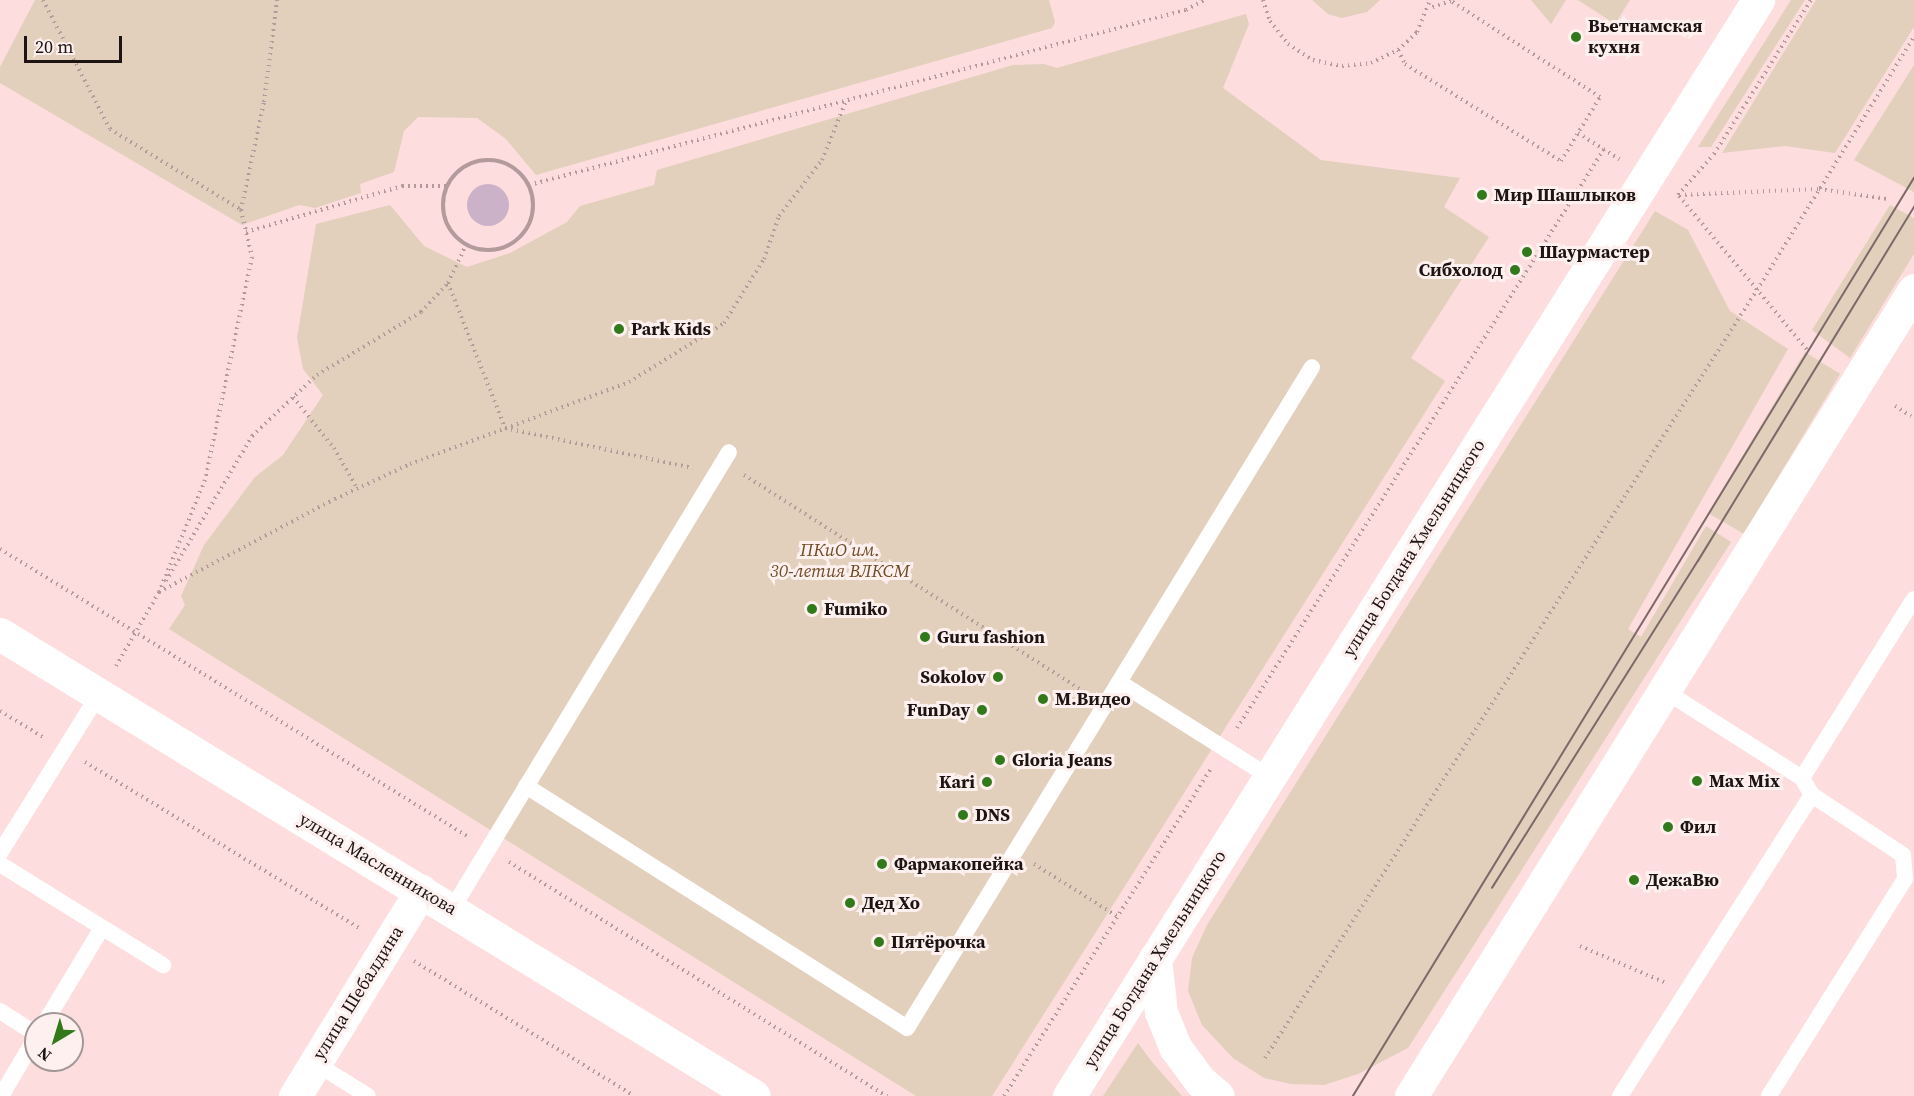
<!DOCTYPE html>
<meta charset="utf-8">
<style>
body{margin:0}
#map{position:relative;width:1914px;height:1096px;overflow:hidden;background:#fddddd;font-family:"Source Serif 4",serif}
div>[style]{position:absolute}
.green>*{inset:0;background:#e2cfbc}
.water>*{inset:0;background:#ccb2c9}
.round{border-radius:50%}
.path>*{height:4px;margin-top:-2px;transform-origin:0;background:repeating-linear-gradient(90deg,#b49b9b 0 1.5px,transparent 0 6px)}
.path>.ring{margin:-2px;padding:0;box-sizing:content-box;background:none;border:4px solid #b49b9b;border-radius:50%}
.service>*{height:16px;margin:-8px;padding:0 8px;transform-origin:8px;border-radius:8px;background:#fff}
.secondary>*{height:33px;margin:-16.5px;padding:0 16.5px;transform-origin:16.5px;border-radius:16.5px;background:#fff}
.primary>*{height:33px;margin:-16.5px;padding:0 16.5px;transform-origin:16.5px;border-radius:16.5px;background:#fff}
.tram>*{height:1.5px;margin:-0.75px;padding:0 0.75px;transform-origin:0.75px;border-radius:0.75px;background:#7d6969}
.dots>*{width:16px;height:16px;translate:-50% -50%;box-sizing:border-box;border:3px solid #fdf0ef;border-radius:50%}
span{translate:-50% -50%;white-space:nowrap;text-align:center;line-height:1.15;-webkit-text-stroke:6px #fdf0ef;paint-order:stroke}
.poi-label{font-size:18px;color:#1f1414;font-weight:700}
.left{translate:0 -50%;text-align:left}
.right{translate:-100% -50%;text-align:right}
.street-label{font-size:18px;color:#1f1414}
.park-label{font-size:18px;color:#714d26;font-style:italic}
.north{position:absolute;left:24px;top:1012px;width:60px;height:60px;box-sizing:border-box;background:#fdf0ef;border:2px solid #a49897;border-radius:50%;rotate:218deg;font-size:16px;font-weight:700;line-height:24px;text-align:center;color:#1f1414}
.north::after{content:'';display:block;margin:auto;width:21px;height:27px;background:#32791c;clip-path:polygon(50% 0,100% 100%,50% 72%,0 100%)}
.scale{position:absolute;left:24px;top:36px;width:98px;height:27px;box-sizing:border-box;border:3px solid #1f1414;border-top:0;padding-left:8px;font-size:18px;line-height:21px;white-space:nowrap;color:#1f1414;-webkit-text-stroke:4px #fdf0ef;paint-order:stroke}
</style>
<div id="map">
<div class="green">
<i style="clip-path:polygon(35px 0,1049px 0,1055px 22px,1052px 28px,536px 175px,506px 139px,477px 118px,418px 117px,404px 131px,394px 172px,360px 184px,361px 193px,315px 208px,299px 205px,242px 225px,0 83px,0 67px)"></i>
<i style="clip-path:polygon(1312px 0,1380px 0,1367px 12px,1342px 18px,1328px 14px)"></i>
<i style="clip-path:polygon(1531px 0,1566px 0,1551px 24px)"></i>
<i style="clip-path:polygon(1578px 0,1630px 0,1615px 24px)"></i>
<i style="clip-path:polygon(1791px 0,1805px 0,1711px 147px,1698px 147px)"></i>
<i style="clip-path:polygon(1816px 0,1914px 0,1914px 27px,1835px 153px,1785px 146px,1722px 153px)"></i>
<i style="clip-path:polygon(1246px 14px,1249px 24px,1223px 88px,1321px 160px,1460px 178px,1444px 207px,1489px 237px,1411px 358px,1445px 381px,992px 1096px,916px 1096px,169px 629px,185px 605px,181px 596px,204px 545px,255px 477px,283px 455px,323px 395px,303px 369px,297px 338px,316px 224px,390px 205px,424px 246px,467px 267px,510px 253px,567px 222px,580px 206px,654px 185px,657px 170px,1013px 65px,1044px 64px,1057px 68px)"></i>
<i style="clip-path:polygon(1914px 65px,1914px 192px,1854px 160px)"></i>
<i style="clip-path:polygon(1890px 205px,1914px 218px,1914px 254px,1850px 358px,1812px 330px)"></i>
<i style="clip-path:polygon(1655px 211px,1688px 230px,1730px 311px,1788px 349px,1628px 629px,1641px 637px,1706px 526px,1731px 542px,1408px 1048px,1358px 1074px,1324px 1085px,1291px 1084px,1264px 1078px,1233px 1058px,1202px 1025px,1188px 991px,1192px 958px,1207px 925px)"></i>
<i style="clip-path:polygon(1805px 352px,1840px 374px,1744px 534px,1708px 513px)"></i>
<i style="clip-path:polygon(1138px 1043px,1152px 1062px,1182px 1096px,1103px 1096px)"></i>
</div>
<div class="water">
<i class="round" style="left:467px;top:184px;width:42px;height:42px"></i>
</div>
<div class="path">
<i style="left:43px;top:0;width:145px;rotate:62.6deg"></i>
<i style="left:110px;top:129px;width:154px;rotate:31.7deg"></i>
<i style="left:241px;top:210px;width:48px;rotate:76.8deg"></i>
<i style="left:252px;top:257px;width:228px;rotate:101.9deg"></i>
<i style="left:205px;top:480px;width:121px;rotate:112.3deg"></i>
<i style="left:159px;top:592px;width:199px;rotate:-27.9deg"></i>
<i style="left:335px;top:499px;width:83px;rotate:-25deg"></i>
<i style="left:410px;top:464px;width:234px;rotate:-20.5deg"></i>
<i style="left:629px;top:382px;width:112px;rotate:-31.8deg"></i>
<i style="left:724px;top:323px;width:75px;rotate:-58deg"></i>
<i style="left:764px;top:259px;width:46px;rotate:-70.8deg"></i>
<i style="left:779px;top:216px;width:71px;rotate:-52.5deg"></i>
<i style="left:822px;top:160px;width:64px;rotate:-67.9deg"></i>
<i style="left:1263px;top:0;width:22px;rotate:72deg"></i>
<i style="left:1270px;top:21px;width:29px;rotate:52deg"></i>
<i style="left:1288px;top:44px;width:30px;rotate:33deg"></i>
<i style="left:1313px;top:60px;width:30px;rotate:12deg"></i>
<i style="left:1342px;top:66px;width:29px;rotate:-6deg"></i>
<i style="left:1371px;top:63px;width:30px;rotate:-26deg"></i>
<i style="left:1398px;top:50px;width:26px;rotate:-43deg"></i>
<i style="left:1417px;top:32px;width:35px;rotate:-68deg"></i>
<i style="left:1398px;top:50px;width:16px;rotate:63deg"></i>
<i style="left:1405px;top:64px;width:184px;rotate:31.9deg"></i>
<i style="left:1561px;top:161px;width:75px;rotate:-58.6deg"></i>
<i style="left:1600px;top:97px;width:177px;rotate:-147.2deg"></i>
<i style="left:1451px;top:1px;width:22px;rotate:162deg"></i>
<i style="left:1578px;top:133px;width:49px;rotate:32.4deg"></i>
<i class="ring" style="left:443px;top:160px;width:86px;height:86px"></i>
<i style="left:529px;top:185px;width:680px;rotate:-14.92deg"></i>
<i style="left:1186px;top:10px;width:21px;rotate:-29deg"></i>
<i style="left:1678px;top:195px;width:55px;rotate:-48.7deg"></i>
<i style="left:1714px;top:154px;width:182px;rotate:-57.8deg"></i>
<i style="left:1679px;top:195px;width:140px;rotate:-2.5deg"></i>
<i style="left:1819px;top:189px;width:70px;rotate:8.2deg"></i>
<i style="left:1679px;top:196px;width:202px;rotate:50.2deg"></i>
<i style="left:241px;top:210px;width:110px;rotate:-78deg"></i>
<i style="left:264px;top:102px;width:103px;rotate:-82.7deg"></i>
<i style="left:246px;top:232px;width:163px;rotate:-16.4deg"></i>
<i style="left:402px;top:186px;width:44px"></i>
<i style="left:448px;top:283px;width:156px;rotate:68.5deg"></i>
<i style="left:505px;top:428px;width:192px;rotate:12deg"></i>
<i style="left:293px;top:397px;width:65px;rotate:51.2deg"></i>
<i style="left:334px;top:448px;width:46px;rotate:60.1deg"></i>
<i style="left:1895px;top:406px;width:19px;rotate:32deg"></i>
<i style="left:744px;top:475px;width:404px;rotate:32.5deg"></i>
<i style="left:0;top:549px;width:548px;rotate:31.57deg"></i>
<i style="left:166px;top:581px;width:169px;rotate:-59.3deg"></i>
<i style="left:252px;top:436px;width:89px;rotate:-43.2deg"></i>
<i style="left:317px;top:375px;width:122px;rotate:-31.2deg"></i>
<i style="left:421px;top:312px;width:40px;rotate:-47deg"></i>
<i style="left:448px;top:283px;width:42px;rotate:-64.7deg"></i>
<i style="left:116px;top:666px;width:86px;rotate:-59.8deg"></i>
<i style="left:0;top:711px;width:50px;rotate:31.2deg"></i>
<i style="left:1237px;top:728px;width:686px;rotate:-57.63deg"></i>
<i style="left:85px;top:762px;width:320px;rotate:31.2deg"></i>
<i style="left:509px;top:862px;width:445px;rotate:31.8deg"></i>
<i style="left:1034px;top:864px;width:98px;rotate:32.1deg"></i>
<i style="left:1580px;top:946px;width:94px;rotate:23.3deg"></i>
<i style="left:414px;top:961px;width:258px;rotate:31.5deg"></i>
<i style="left:1265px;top:1058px;width:912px;rotate:-57.36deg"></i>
<i style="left:1757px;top:290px;width:298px;rotate:-58.2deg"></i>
<i style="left:1004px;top:1096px;width:389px;rotate:-57.7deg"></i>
</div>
<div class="service">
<i style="left:1119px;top:682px;width:178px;rotate:32.2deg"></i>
<i style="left:1665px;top:691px;width:162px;rotate:32.4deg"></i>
<i style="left:1802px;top:778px;width:20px;rotate:60deg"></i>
<i style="left:1812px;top:795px;width:109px;rotate:33.4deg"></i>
<i style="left:1903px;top:855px;width:24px;rotate:85deg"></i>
<i style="left:1905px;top:879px;width:256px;rotate:122.1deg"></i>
<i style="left:1802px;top:778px;width:211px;rotate:-58deg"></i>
<i style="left:526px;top:786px;width:451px;rotate:32.4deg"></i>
<i style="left:907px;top:1028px;width:775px;rotate:-58.5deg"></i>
<i style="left:0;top:853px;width:187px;rotate:-58.1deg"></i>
<i style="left:0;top:864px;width:192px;rotate:31.8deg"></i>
<i style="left:452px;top:909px;width:534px;rotate:-58.78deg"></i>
<i style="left:0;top:1011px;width:43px;rotate:32.6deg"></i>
<i style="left:44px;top:1024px;width:112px;rotate:-58.9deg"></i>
<i style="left:315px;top:1063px;width:62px;rotate:31.9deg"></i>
<i style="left:1px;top:1096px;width:69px;rotate:-59.3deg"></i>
<i style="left:1620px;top:1096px;width:357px;rotate:-57.5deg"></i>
</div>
<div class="secondary">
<i style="left:0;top:634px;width:884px;rotate:31.5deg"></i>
<i style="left:295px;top:1096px;width:241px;rotate:-58.5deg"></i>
</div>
<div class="primary">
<i style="left:1155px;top:958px;width:54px;rotate:83.7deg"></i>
<i style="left:1161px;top:1012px;width:38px;rotate:68deg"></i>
<i style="left:1175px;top:1047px;width:42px;rotate:53.7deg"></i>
<i style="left:1200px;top:1081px;width:23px;rotate:40deg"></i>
<i style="left:1069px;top:1096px;width:1295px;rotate:-57.84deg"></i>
<i style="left:1411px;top:1096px;width:950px;rotate:-58.03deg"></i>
</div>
<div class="tram">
<i style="left:1492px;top:888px;width:386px;rotate:-57.8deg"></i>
<i style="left:1698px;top:561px;width:415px;rotate:-58.6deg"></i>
<i style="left:1353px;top:1096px;width:1076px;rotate:-58.57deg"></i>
</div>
<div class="dots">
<i style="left:1576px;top:37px;background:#32791c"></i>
<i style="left:1482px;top:195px;background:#32791c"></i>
<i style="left:1527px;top:252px;background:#32791c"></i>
<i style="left:1515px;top:270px;background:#32791c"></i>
<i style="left:619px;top:329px;background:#32791c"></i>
<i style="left:812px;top:609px;background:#32791c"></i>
<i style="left:925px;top:637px;background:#32791c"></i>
<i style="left:998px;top:677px;background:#32791c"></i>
<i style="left:1043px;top:699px;background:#32791c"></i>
<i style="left:982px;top:710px;background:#32791c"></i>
<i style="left:1000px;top:760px;background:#32791c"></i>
<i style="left:1697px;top:781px;background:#32791c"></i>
<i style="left:987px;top:782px;background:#32791c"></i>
<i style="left:963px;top:815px;background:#32791c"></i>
<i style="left:1668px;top:827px;background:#32791c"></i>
<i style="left:882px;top:864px;background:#32791c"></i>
<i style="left:1634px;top:880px;background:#32791c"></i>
<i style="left:850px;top:903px;background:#32791c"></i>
<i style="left:879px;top:942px;background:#32791c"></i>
</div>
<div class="poi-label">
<span class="left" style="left:1588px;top:37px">Вьетнамская<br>кухня</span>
<span class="left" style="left:1494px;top:195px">Мир Шашлыков</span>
<span class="left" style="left:1539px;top:252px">Шаурмастер</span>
<span class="right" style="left:1503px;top:270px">Сибхолод</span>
<span class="left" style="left:631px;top:329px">Park Kids</span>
<span class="left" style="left:824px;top:609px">Fumiko</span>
<span class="left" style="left:937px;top:637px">Guru fashion</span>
<span class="right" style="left:986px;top:677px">Sokolov</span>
<span class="left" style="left:1055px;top:699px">М.Видео</span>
<span class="right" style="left:970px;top:710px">FunDay</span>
<span class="left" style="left:1012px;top:760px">Gloria Jeans</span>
<span class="left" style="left:1709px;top:781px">Max Mix</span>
<span class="right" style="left:975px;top:782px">Kari</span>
<span class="left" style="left:975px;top:815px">DNS</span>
<span class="left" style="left:1680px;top:827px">Фил</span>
<span class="left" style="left:894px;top:864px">Фармакопейка</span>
<span class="left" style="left:1646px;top:880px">ДежаВю</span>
<span class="left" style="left:862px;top:903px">Дед Хо</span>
<span class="left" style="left:891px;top:942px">Пятёрочка</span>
</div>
<div class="street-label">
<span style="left:1414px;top:548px;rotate:-58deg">улица Богдана Хмельницкого</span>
<span style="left:378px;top:864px;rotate:31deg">улица Масленникова</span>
<span style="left:1155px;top:959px;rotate:-58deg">улица Богдана Хмельницкого</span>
<span style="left:358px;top:993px;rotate:-58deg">улица Шебалдина</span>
</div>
<div class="park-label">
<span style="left:840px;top:561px">ПКиО им.<br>30-летия ВЛКСМ</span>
</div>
<div class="north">N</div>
<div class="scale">20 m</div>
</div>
